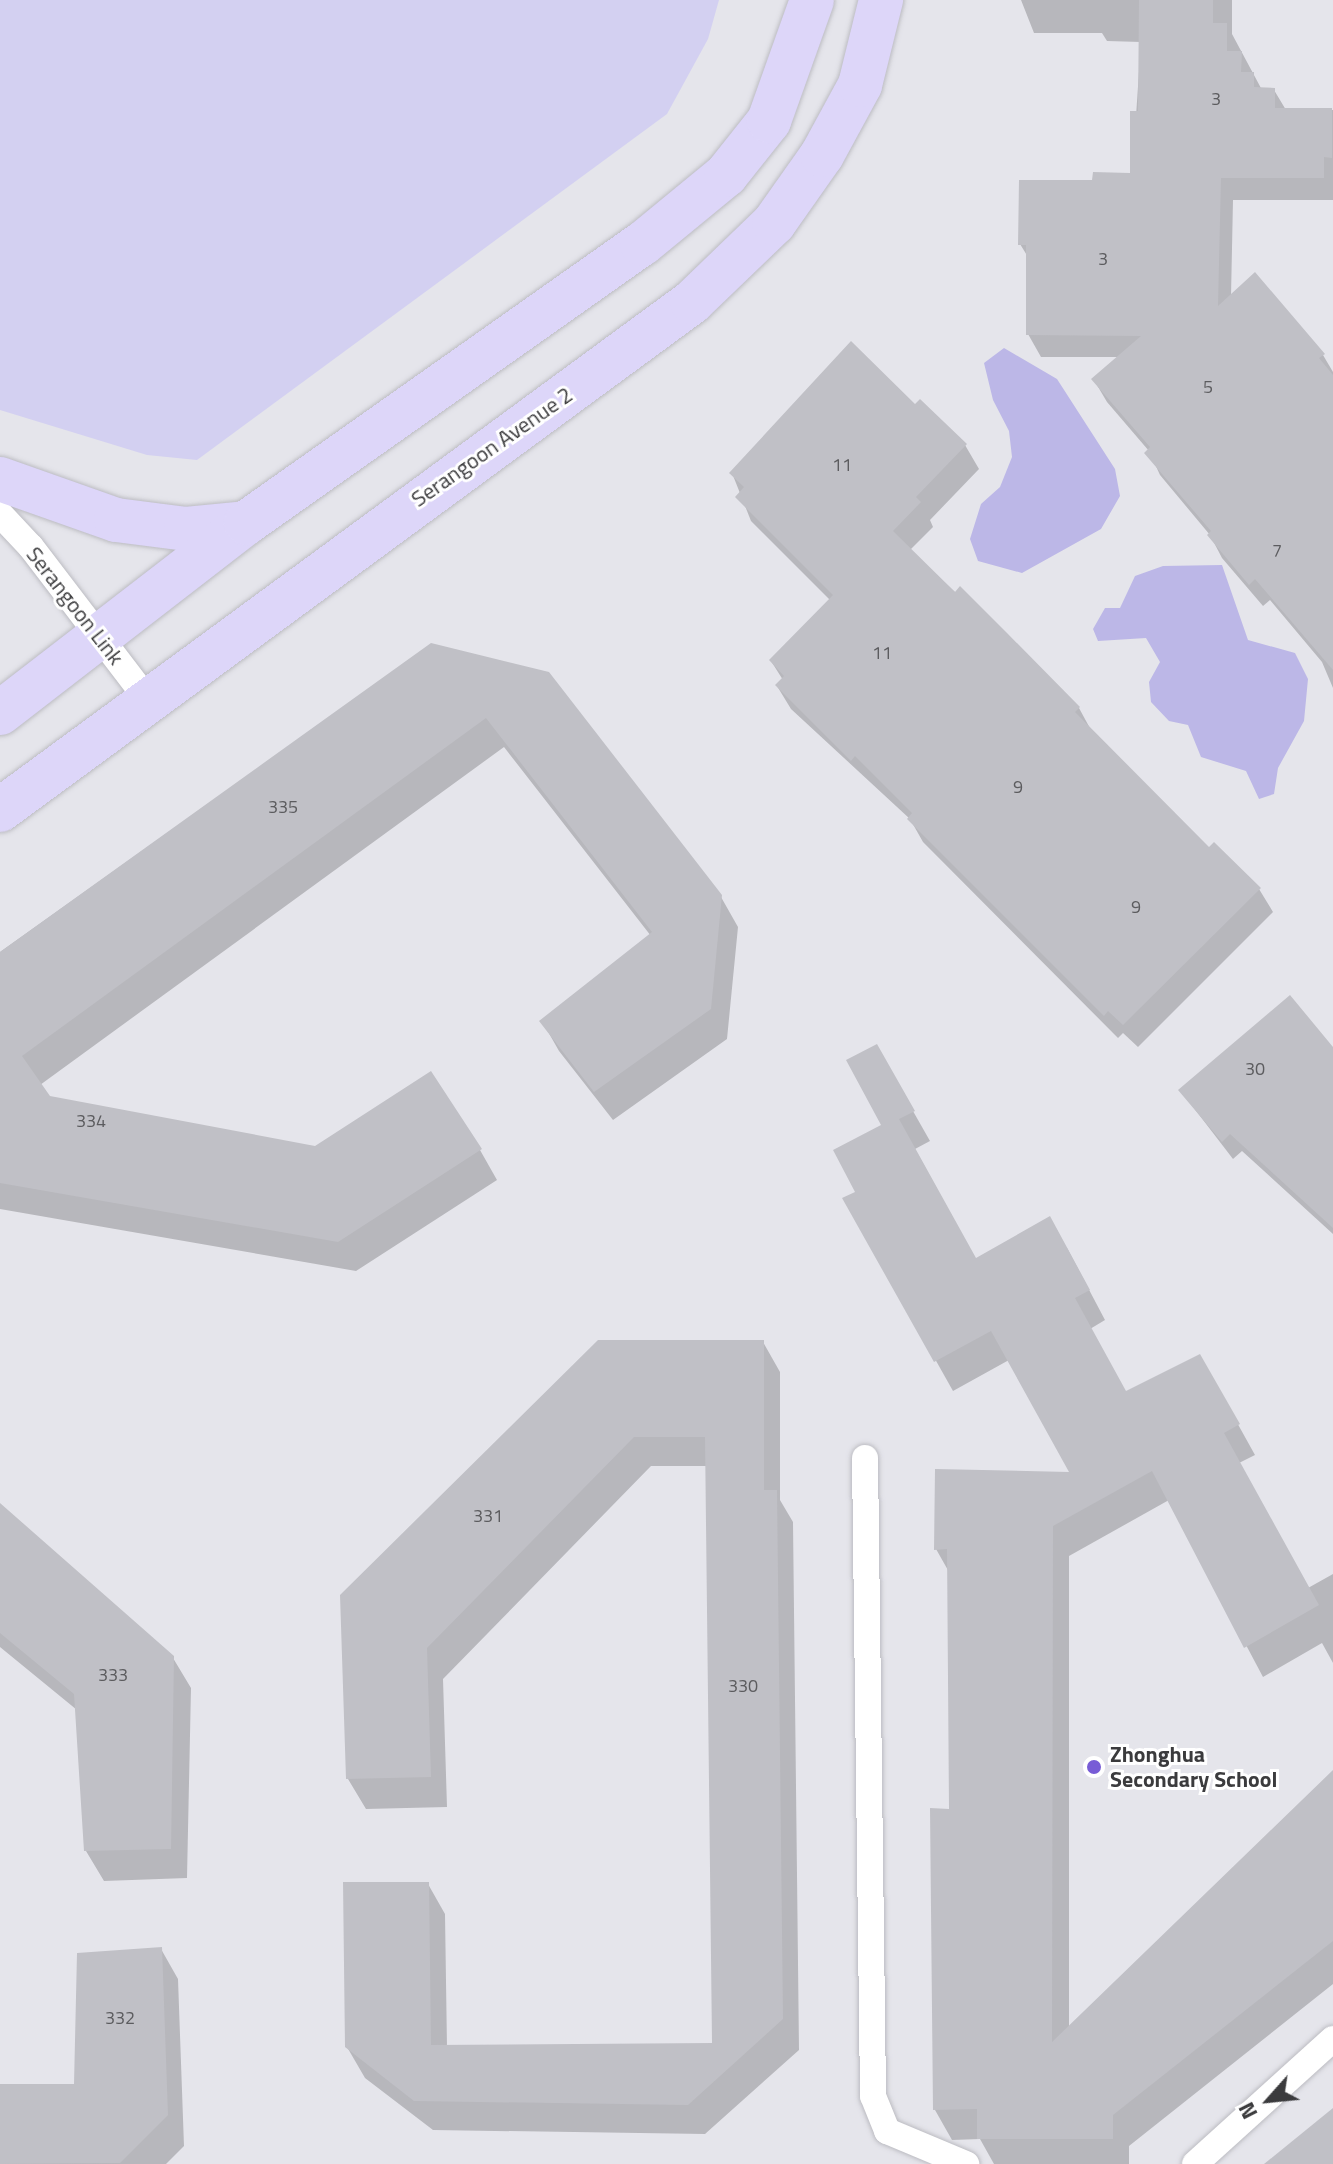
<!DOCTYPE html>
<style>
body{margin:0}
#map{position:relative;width:1333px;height:2164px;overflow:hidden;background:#e5e5eb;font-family:"Titillium Web",sans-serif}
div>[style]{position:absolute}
.green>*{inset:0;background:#d3d0f1}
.water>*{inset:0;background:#bcb7e7}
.shadow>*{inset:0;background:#0003}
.building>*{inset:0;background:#c0c0c6}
.roads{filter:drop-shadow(0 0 2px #bcbcc2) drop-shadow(0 0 2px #bcbcc2)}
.service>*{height:26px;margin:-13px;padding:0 13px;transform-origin:13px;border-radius:13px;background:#fff}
.secondary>*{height:44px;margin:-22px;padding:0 22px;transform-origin:22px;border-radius:22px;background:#ddd6f9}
.dots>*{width:22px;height:22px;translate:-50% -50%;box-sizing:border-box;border:4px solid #fff;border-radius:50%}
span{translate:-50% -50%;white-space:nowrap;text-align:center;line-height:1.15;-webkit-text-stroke:6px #fff;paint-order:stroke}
.number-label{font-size:18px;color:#5c5c5f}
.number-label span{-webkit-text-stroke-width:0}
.street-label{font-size:22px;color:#3b3b3d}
.poi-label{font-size:22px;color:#3b3b3d;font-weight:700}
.left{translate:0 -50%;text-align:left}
.north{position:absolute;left:1229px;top:2060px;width:80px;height:80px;-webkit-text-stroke:6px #fff;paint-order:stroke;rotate:243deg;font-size:22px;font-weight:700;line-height:32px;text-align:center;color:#3b3b3d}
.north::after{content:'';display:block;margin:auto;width:28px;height:36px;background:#3b3b3d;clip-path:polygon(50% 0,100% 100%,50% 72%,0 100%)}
</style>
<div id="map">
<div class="green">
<i style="clip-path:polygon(0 0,719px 0,708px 39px,667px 114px,197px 460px,147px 455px,0 410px)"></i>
</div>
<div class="water">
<i style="clip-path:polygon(1004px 348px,1057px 379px,1115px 469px,1120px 496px,1101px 529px,1022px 573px,978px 561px,970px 539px,981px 504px,1000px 487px,1012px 457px,1009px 431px,993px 400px,984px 363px)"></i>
<i style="clip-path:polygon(1222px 565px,1248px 640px,1295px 653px,1308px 679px,1304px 721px,1278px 768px,1274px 794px,1259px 799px,1246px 771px,1201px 757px,1188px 725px,1169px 721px,1151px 702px,1149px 682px,1160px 662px,1146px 638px,1098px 641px,1093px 629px,1105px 608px,1120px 608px,1135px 576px,1163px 566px)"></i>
</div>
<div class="shadow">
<i style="clip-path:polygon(1021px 0,1232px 0,1232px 34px,1262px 90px,1274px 90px,1286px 110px,1333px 110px,1333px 200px,1233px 200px,1231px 297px,1323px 355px,1333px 372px,1333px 688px,1322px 662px,1270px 600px,1263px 606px,1222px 558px,1210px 535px,1160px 475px,1149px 451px,1107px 402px,1094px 380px,1119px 357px,1041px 357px,1028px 334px,1028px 257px,1020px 244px,1094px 182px,1132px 175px,1141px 42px,1107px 41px,1102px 33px,1034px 33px)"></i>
<i style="clip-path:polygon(915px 407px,965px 445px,979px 469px,930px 520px,933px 527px,910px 550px,1079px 708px,1092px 732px,1209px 850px,1259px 889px,1273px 912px,1138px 1047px,1123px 1033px,1118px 1038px,923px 842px,910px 819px,791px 709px,777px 686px,783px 680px,771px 661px,831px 601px,751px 521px,732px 473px)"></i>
<i style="clip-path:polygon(431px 645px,721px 897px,738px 927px,727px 1039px,613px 1120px,559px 1051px,542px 1021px,651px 936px,504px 747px,40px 1085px,49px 1098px,315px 1148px,480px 1150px,497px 1180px,356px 1271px,0 1209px,0 952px)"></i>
<i style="clip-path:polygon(876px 1046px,930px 1141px,915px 1149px,976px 1260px,1067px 1248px,1105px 1320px,1090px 1329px,1126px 1394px,1200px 1356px,1255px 1455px,1239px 1463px,1308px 1588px,1333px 1574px,1333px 1663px,1322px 1643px,1263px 1677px,1169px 1500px,1069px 1556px,1069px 2029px,1333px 1773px,1333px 1984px,1129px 2146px,1129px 2164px,994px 2164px,980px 2139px,952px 2140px,935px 2110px,951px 1811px,949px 1572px,936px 1549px,1072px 1474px,1009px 1360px,953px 1391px,845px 1199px,858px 1192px,883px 1126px)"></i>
<i style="clip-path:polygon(1333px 1050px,1333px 1234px,1242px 1151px,1233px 1159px,1180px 1090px)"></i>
<i style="clip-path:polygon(763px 1342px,780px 1372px,780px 1500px,793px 1522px,799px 2050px,705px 2134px,433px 2130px,365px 2078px,347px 2047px,428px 1884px,445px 1914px,447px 2047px,714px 2045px,707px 1466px,651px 1466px,443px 1679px,447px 1807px,366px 1809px,348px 1779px,342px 1596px)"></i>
<i style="clip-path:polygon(0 1505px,173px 1658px,191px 1688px,187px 1878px,104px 1881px,86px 1851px,77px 1710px,0 1647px)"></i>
<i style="clip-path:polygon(161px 1949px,178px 1979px,184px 2146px,166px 2164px,0 2164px,0 2086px,76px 2086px)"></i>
</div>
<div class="building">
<i style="clip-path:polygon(1139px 0,1213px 0,1213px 23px,1227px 23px,1227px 51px,1242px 51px,1241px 72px,1254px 72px,1254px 87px,1275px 88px,1275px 108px,1332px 108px,1332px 158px,1324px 157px,1324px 178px,1221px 178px,1218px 306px,1255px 272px,1325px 354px,1319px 358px,1333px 375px,1333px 670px,1255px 579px,1249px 585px,1207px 535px,1211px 531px,1144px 453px,1150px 447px,1091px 379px,1141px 336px,1026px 335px,1026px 245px,1018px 245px,1019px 180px,1092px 180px,1093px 172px,1130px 173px,1130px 111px,1138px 111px)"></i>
<i style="clip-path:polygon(851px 341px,915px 404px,920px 399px,967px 444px,916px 497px,921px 502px,893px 531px,955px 592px,960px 586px,1007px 633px,1080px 707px,1075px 712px,1209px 847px,1214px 842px,1261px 888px,1123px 1025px,1108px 1011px,1104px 1016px,907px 819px,912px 813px,855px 756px,851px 761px,775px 685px,784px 676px,769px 660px,833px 595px,735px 497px,744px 487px,729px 473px)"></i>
<i style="clip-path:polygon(431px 643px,549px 672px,722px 895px,711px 1009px,594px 1092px,539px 1021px,652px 932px,486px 718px,22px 1056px,50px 1096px,315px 1146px,431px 1071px,482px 1149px,338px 1242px,0 1183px,0 952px)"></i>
<i style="clip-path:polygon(1290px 995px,1333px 1047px,1333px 1228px,1230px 1134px,1222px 1142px,1178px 1090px)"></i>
<i style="clip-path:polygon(877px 1044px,915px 1111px,899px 1119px,976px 1258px,1050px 1216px,1090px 1290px,1075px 1298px,1126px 1391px,1200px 1354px,1240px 1424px,1224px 1433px,1319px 1605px,1244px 1648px,1152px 1471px,1053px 1526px,1052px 2042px,1333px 1770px,1333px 1941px,1113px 2115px,1113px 2139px,977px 2139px,977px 2109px,933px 2110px,930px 1808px,949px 1809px,947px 1549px,934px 1550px,935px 1469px,1069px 1472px,991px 1331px,934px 1362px,842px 1198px,855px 1192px,833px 1150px,881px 1125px,846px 1060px)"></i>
<i style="clip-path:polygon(598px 1340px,764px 1340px,764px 1490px,777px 1490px,783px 2019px,688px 2105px,414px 2101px,345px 2047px,343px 1882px,429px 1882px,431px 2045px,712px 2043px,705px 1437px,634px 1437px,427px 1648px,431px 1777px,346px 1779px,340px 1595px)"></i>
<i style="clip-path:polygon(0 1503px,174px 1656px,171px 1849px,84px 1851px,74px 1694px,0 1633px)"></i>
<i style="clip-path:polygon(162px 1947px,168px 2115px,120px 2163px,0 2164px,0 2084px,74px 2084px,77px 1953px)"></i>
<i style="clip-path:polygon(1333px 2108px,1333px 2164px,1264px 2164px)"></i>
</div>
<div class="roads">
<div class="service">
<i style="left:0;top:514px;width:45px;rotate:46.8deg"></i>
<i style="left:31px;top:547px;width:193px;rotate:52.6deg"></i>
<i style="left:865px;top:1458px;width:638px;rotate:89.28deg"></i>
<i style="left:873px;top:2096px;width:38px;rotate:68deg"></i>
<i style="left:887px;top:2131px;width:86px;rotate:22.7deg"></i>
<i style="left:1195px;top:2164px;width:186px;rotate:-42.2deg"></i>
</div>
<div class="secondary">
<i style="left:0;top:479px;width:123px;rotate:19.5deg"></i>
<i style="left:116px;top:520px;width:71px;rotate:7.3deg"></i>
<i style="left:186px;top:529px;width:60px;rotate:-5.7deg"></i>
<i style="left:0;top:713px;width:311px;rotate:-37.7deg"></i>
<i style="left:246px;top:523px;width:484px;rotate:-35.2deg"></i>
<i style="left:642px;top:244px;width:109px;rotate:-39.4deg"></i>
<i style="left:726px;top:175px;width:69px;rotate:-51.5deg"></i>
<i style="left:769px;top:121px;width:128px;rotate:-70.4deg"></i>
<i style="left:0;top:810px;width:858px;rotate:-36.28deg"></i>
<i style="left:692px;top:302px;width:114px;rotate:-43.9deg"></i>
<i style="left:774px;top:223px;width:83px;rotate:-54.8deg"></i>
<i style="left:822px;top:155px;width:80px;rotate:-61.5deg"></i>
<i style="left:860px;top:85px;width:88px;rotate:-76.1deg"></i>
</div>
</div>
<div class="dots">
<i style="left:1094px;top:1767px;background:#785cd6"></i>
</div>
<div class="number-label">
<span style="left:1216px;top:99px">3</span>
<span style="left:1103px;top:259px">3</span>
<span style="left:1208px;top:387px">5</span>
<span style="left:842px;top:465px">11</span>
<span style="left:1277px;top:551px">7</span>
<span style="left:882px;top:653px">11</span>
<span style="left:1018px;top:787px">9</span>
<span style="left:283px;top:807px">335</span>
<span style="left:1136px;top:907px">9</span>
<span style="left:1255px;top:1069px">30</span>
<span style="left:91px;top:1121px">334</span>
<span style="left:488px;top:1516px">331</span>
<span style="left:113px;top:1675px">333</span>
<span style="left:743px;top:1686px">330</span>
<span style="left:120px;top:2018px">332</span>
</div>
<div class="street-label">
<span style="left:492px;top:447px;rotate:-35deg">Serangoon Avenue 2</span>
<span style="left:75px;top:606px;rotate:52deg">Serangoon Link</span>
</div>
<div class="poi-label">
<span class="left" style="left:1110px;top:1767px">Zhonghua<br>Secondary School</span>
</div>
<div class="north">N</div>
</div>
